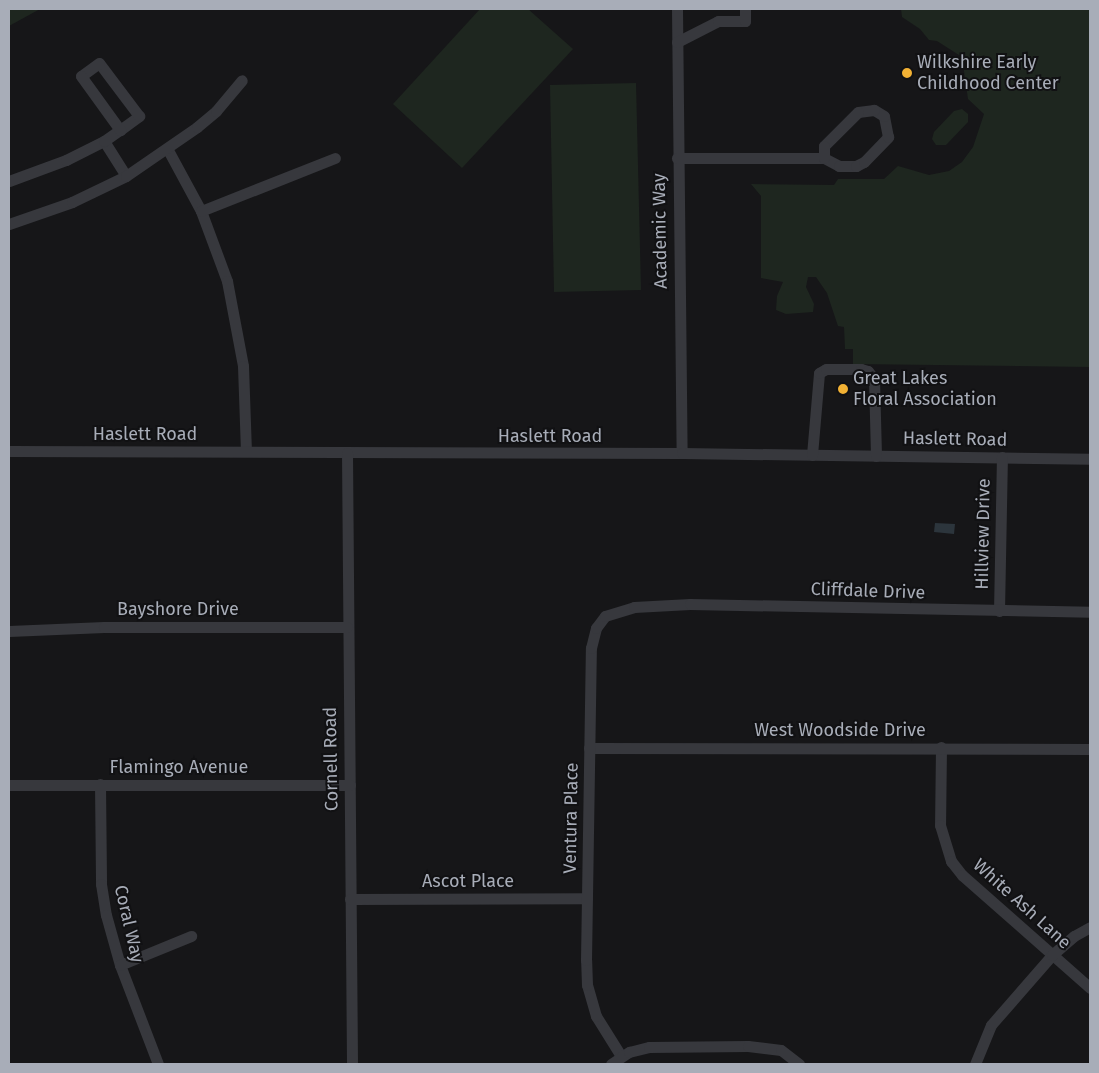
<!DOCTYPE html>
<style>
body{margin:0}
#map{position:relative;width:1099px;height:1073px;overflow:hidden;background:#161618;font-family:"Fira Sans",sans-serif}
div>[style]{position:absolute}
.green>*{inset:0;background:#1e261f}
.water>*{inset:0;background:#2c353c}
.minor>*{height:11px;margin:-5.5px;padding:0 5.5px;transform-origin:5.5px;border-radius:5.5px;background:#37383d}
.dots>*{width:14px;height:14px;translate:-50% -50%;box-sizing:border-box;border:2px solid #111113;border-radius:50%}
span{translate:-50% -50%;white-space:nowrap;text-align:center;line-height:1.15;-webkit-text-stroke:4px #111113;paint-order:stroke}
.poi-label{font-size:18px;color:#a8adb8}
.left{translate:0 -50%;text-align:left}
.street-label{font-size:18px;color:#a8adb8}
.frame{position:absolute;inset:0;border:10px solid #a8adb8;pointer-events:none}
</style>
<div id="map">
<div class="green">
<i style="clip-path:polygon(9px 9px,40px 9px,9px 26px)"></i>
<i style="clip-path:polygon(480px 9px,528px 9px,573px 49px,462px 168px,393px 104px)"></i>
<i style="clip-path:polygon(901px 9px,1090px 9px,1090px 367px,853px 364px,853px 349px,845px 349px,844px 327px,838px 326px,827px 293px,816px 277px,808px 277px,806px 287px,814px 304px,813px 312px,786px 314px,776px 310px,777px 296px,783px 282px,761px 278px,761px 196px,751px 184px,834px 185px,838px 179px,884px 179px,898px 166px,929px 175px,949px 171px,962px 162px,973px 147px,984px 114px,968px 99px,962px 57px,937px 41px,929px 40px,920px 29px,902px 17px)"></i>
<i style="clip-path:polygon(636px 83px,641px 290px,554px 292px,550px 85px)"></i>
<i style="clip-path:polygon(962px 109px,968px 114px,968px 122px,946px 145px,936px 145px,932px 139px,934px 132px,954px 111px)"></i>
</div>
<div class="water">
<i style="clip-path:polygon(935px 523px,955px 524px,954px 534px,934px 532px)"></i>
</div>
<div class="minor">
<i style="left:677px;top:9px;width:444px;rotate:89.4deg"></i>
<i style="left:677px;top:42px;width:46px;rotate:-27.1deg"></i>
<i style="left:718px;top:21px;width:27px"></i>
<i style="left:745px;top:21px;width:12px;rotate:-90deg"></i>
<i style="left:104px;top:141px;width:41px;rotate:57.8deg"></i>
<i style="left:168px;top:150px;width:69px;rotate:61.6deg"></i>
<i style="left:201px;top:211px;width:75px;rotate:69.6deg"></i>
<i style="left:227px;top:281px;width:86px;rotate:79.3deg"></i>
<i style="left:243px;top:366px;width:85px;rotate:88deg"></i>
<i style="left:677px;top:158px;width:147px"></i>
<i style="left:824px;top:158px;width:17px;rotate:28deg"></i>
<i style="left:839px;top:166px;width:17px"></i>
<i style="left:856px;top:166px;width:9px;rotate:-27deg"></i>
<i style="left:864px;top:162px;width:35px;rotate:-46deg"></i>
<i style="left:888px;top:137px;width:21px;rotate:-101deg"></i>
<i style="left:884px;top:116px;width:12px;rotate:-149deg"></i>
<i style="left:874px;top:110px;width:16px;rotate:173deg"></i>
<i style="left:858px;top:112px;width:48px;rotate:135deg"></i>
<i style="left:824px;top:146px;width:12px;rotate:90deg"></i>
<i style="left:9px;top:181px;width:61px;rotate:-20.2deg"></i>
<i style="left:66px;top:160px;width:42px;rotate:-26.6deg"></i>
<i style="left:104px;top:141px;width:19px;rotate:-35deg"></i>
<i style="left:120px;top:130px;width:24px;rotate:-36deg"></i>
<i style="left:139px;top:116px;width:66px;rotate:-127deg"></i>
<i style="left:99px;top:63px;width:22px;rotate:144deg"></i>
<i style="left:81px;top:76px;width:67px;rotate:54.2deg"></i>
<i style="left:201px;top:211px;width:144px;rotate:-21.6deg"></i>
<i style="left:9px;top:224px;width:67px;rotate:-19.2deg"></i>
<i style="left:72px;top:202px;width:60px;rotate:-25.7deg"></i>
<i style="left:126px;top:176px;width:86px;rotate:-34.6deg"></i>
<i style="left:197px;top:127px;width:25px;rotate:-40deg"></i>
<i style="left:216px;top:111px;width:40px;rotate:-50deg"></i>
<i style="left:9px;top:451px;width:673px;rotate:0.17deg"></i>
<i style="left:682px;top:453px;width:408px;rotate:0.8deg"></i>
<i style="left:347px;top:453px;width:611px;rotate:89.53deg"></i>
<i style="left:812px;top:455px;width:82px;rotate:-85.1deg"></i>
<i style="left:819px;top:373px;width:8px;rotate:-30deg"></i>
<i style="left:826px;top:369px;width:35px"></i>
<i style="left:861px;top:369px;width:7px;rotate:16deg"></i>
<i style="left:868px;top:371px;width:10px;rotate:53deg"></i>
<i style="left:874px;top:379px;width:77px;rotate:88.5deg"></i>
<i style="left:999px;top:611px;width:154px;rotate:-88.9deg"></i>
<i style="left:9px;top:631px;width:95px;rotate:-2.4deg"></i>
<i style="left:104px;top:627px;width:243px"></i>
<i style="left:941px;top:747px;width:78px;rotate:90.7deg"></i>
<i style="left:940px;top:825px;width:38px;rotate:73deg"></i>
<i style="left:951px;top:861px;width:18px;rotate:52deg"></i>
<i style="left:962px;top:875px;width:171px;rotate:41.4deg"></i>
<i style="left:589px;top:748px;width:501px;rotate:0.11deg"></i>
<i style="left:100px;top:784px;width:100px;rotate:89.4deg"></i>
<i style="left:101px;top:884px;width:31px;rotate:81deg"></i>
<i style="left:106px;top:915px;width:52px;rotate:74.4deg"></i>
<i style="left:120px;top:965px;width:106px;rotate:69deg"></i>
<i style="left:9px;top:785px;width:341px"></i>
<i style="left:350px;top:899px;width:237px;rotate:-0.2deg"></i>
<i style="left:120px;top:965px;width:77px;rotate:-22.2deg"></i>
<i style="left:621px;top:1056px;width:47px;rotate:-122deg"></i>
<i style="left:596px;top:1016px;width:32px;rotate:-106deg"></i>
<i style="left:587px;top:985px;width:25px;rotate:-92deg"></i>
<i style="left:586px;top:960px;width:312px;rotate:-89.1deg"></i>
<i style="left:591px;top:648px;width:21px;rotate:-76deg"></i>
<i style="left:596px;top:628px;width:15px;rotate:-53deg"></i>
<i style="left:605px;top:616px;width:30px;rotate:-17deg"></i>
<i style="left:634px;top:607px;width:56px;rotate:-3.1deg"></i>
<i style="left:690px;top:604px;width:400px;rotate:1.1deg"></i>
<i style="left:611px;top:1064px;width:22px;rotate:-34deg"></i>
<i style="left:629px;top:1052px;width:21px;rotate:-14deg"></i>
<i style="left:649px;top:1047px;width:99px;rotate:-0.6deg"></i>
<i style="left:748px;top:1046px;width:33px;rotate:7deg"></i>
<i style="left:781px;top:1050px;width:23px;rotate:38deg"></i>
<i style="left:975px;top:1064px;width:42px;rotate:-67.7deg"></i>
<i style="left:991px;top:1025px;width:93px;rotate:-48.9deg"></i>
<i style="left:1052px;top:955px;width:29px;rotate:-41deg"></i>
<i style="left:1074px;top:936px;width:18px;rotate:-29deg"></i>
</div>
<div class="dots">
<i style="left:907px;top:73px;background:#f2b134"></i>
<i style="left:843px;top:389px;background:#f2b134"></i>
</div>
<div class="poi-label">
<span class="left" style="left:917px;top:73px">Wilkshire Early<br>Childhood Center</span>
<span class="left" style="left:853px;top:389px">Great Lakes<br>Floral Association</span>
</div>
<div class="street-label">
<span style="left:660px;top:231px;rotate:-91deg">Academic Way</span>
<span style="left:145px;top:434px">Haslett Road</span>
<span style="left:550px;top:436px">Haslett Road</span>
<span style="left:955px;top:439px;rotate:1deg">Haslett Road</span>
<span style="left:983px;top:534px;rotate:-89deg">Hillview Drive</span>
<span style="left:868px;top:591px;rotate:2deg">Cliffdale Drive</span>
<span style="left:178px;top:609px">Bayshore Drive</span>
<span style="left:840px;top:730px">West Woodside Drive</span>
<span style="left:331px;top:759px;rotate:-91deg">Cornell Road</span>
<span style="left:179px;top:767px">Flamingo Avenue</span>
<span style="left:571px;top:818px;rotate:-89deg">Ventura Place</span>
<span style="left:468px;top:881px">Ascot Place</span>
<span style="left:1022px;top:904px;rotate:42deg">White Ash Lane</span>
<span style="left:129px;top:924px;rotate:77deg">Coral Way</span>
</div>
<div class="frame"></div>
</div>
